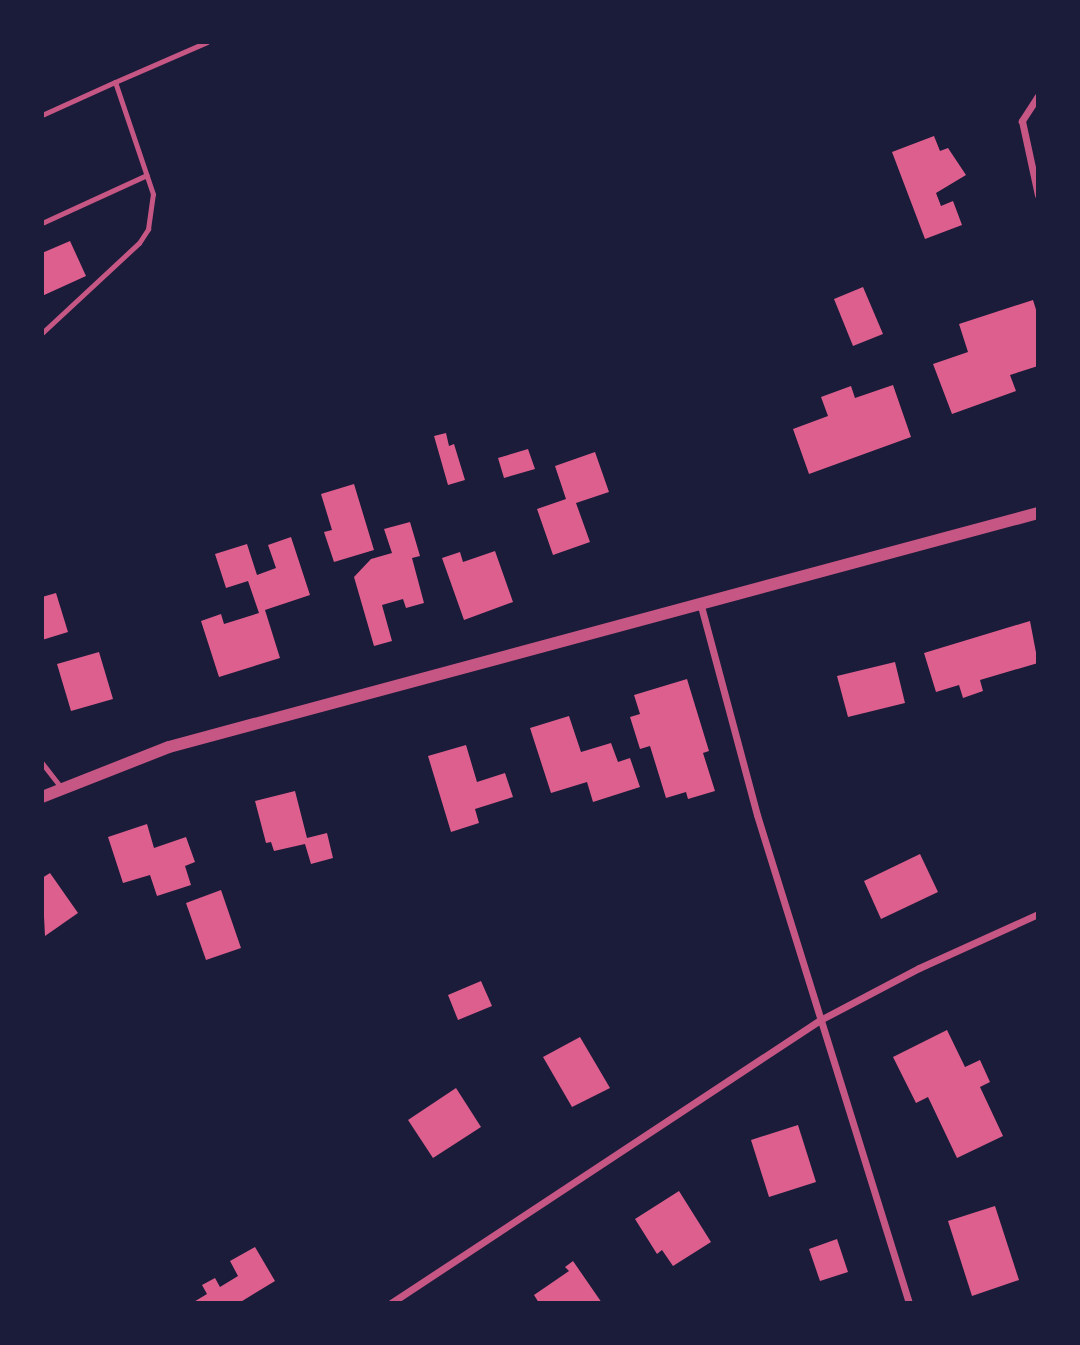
<!DOCTYPE html>
<style>
body{margin:0}
#map{position:relative;width:1080px;height:1345px;overflow:hidden;background:#1b1b3a;font-family:"Fira Sans",sans-serif}
div>[style]{position:absolute}
.building>*{inset:0;background:#dd5f8e}
.service>*{height:5px;margin:-2.5px;padding:0 2.5px;transform-origin:2.5px;border-radius:2.5px;background:#c65784}
.minor>*{height:7px;margin:-3.5px;padding:0 3.5px;transform-origin:3.5px;border-radius:3.5px;background:#c65784}
.tertiary>*{height:12px;margin:-6px;padding:0 6px;transform-origin:6px;border-radius:6px;background:#c65784}
span{translate:-50% -50%;white-space:nowrap;text-align:center;line-height:1.15;-webkit-text-stroke:7px #1b1b3a;paint-order:stroke}
.frame{position:absolute;inset:0;border:44px solid #1b1b3a;pointer-events:none}
</style>
<div id="map">
<div class="building">
<i style="clip-path:polygon(934px 136px,940px 151px,948px 148px,966px 175px,936px 193px,941px 206px,953px 201px,962px 225px,925px 239px,892px 152px)"></i>
<i style="clip-path:polygon(70px 241px,86px 276px,42px 296px,42px 253px)"></i>
<i style="clip-path:polygon(863px 287px,883px 334px,853px 346px,834px 299px)"></i>
<i style="clip-path:polygon(1033px 300px,1038px 316px,1038px 366px,1010px 375px,1016px 391px,952px 414px,933px 364px,968px 352px,959px 324px)"></i>
<i style="clip-path:polygon(893px 385px,911px 437px,809px 474px,793px 429px,828px 416px,821px 397px,851px 386px,855px 398px)"></i>
<i style="clip-path:polygon(446px 433px,449px 446px,454px 444px,465px 480px,448px 485px,434px 436px)"></i>
<i style="clip-path:polygon(528px 449px,535px 469px,504px 478px,498px 458px)"></i>
<i style="clip-path:polygon(595px 452px,609px 492px,576px 503px,590px 542px,553px 555px,537px 509px,566px 499px,555px 466px)"></i>
<i style="clip-path:polygon(354px 484px,374px 550px,334px 562px,324px 532px,332px 530px,321px 494px)"></i>
<i style="clip-path:polygon(410px 522px,420px 556px,412px 558px,424px 603px,406px 608px,403px 599px,382px 605px,392px 641px,374px 646px,354px 577px,371px 559px,392px 553px,384px 529px)"></i>
<i style="clip-path:polygon(291px 537px,310px 595px,265px 610px,280px 658px,219px 677px,201px 621px,221px 614px,224px 624px,259px 613px,248px 581px,226px 588px,215px 554px,247px 544px,257px 575px,276px 568px,268px 545px)"></i>
<i style="clip-path:polygon(495px 551px,513px 602px,464px 620px,442px 558px,460px 552px,463px 562px)"></i>
<i style="clip-path:polygon(56px 593px,68px 632px,42px 640px,42px 597px)"></i>
<i style="clip-path:polygon(1030px 621px,1038px 663px,980px 680px,983px 691px,963px 698px,959px 685px,936px 692px,924px 653px)"></i>
<i style="clip-path:polygon(99px 652px,113px 699px,71px 711px,57px 664px)"></i>
<i style="clip-path:polygon(895px 662px,905px 703px,848px 717px,837px 676px)"></i>
<i style="clip-path:polygon(687px 679px,709px 751px,703px 753px,715px 791px,688px 799px,686px 792px,666px 798px,650px 746px,640px 749px,630px 717px,640px 714px,634px 695px)"></i>
<i style="clip-path:polygon(569px 716px,581px 752px,611px 743px,618px 762px,630px 758px,640px 787px,593px 802px,587px 782px,551px 793px,530px 728px)"></i>
<i style="clip-path:polygon(466px 745px,477px 782px,505px 773px,513px 797px,475px 809px,479px 823px,451px 832px,428px 756px)"></i>
<i style="clip-path:polygon(295px 791px,307px 838px,327px 833px,333px 858px,311px 864px,305px 844px,274px 851px,271px 842px,266px 843px,255px 801px)"></i>
<i style="clip-path:polygon(147px 824px,154px 848px,186px 837px,195px 862px,185px 866px,191px 885px,157px 896px,150px 875px,123px 883px,108px 837px)"></i>
<i style="clip-path:polygon(920px 854px,938px 892px,881px 919px,864px 881px)"></i>
<i style="clip-path:polygon(50px 873px,78px 913px,45px 936px,42px 878px)"></i>
<i style="clip-path:polygon(221px 890px,241px 948px,206px 960px,186px 903px)"></i>
<i style="clip-path:polygon(481px 981px,492px 1006px,458px 1020px,448px 995px)"></i>
<i style="clip-path:polygon(947px 1030px,965px 1067px,980px 1060px,990px 1082px,980px 1087px,1003px 1136px,957px 1158px,928px 1097px,916px 1103px,893px 1057px)"></i>
<i style="clip-path:polygon(580px 1037px,610px 1088px,572px 1107px,543px 1057px)"></i>
<i style="clip-path:polygon(456px 1088px,481px 1127px,433px 1158px,408px 1120px)"></i>
<i style="clip-path:polygon(798px 1125px,816px 1182px,769px 1197px,751px 1140px)"></i>
<i style="clip-path:polygon(679px 1191px,711px 1242px,673px 1266px,662px 1250px,657px 1254px,635px 1219px)"></i>
<i style="clip-path:polygon(995px 1206px,1019px 1280px,972px 1296px,948px 1221px)"></i>
<i style="clip-path:polygon(837px 1239px,848px 1272px,820px 1281px,809px 1249px)"></i>
<i style="clip-path:polygon(255px 1247px,275px 1281px,239px 1303px,192px 1303px,207px 1294px,202px 1285px,215px 1278px,220px 1287px,238px 1276px,230px 1261px)"></i>
<i style="clip-path:polygon(573px 1261px,602px 1303px,539px 1303px,534px 1295px,569px 1271px,565px 1267px)"></i>
</div>
<div class="service">
<i style="left:42px;top:115px;width:80px;rotate:-24.3deg"></i>
<i style="left:42px;top:223px;width:115px;rotate:-24.6deg"></i>
<i style="left:42px;top:333px;width:132px;rotate:-42.9deg"></i>
<i style="left:139px;top:243px;width:17px;rotate:-57deg"></i>
<i style="left:148px;top:229px;width:35px;rotate:-82deg"></i>
<i style="left:153px;top:194px;width:118px;rotate:-108.7deg"></i>
<i style="left:115px;top:82px;width:100px;rotate:-23.5deg"></i>
<i style="left:42px;top:763px;width:31px;rotate:52deg"></i>
</div>
<div class="minor">
<i style="left:1038px;top:96px;width:30px;rotate:123deg"></i>
<i style="left:1022px;top:121px;width:76px;rotate:77.8deg"></i>
<i style="left:701px;top:606px;width:216px;rotate:75deg"></i>
<i style="left:757px;top:815px;width:511px;rotate:72.7deg"></i>
<i style="left:391px;top:1303px;width:514px;rotate:-33.41deg"></i>
<i style="left:820px;top:1020px;width:112px;rotate:-27.7deg"></i>
<i style="left:919px;top:968px;width:131px;rotate:-24.4deg"></i>
</div>
<div class="tertiary">
<i style="left:42px;top:797px;width:136px;rotate:-21.5deg"></i>
<i style="left:169px;top:747px;width:900px;rotate:-15.07deg"></i>
</div>
<div class="frame"></div>
</div>
